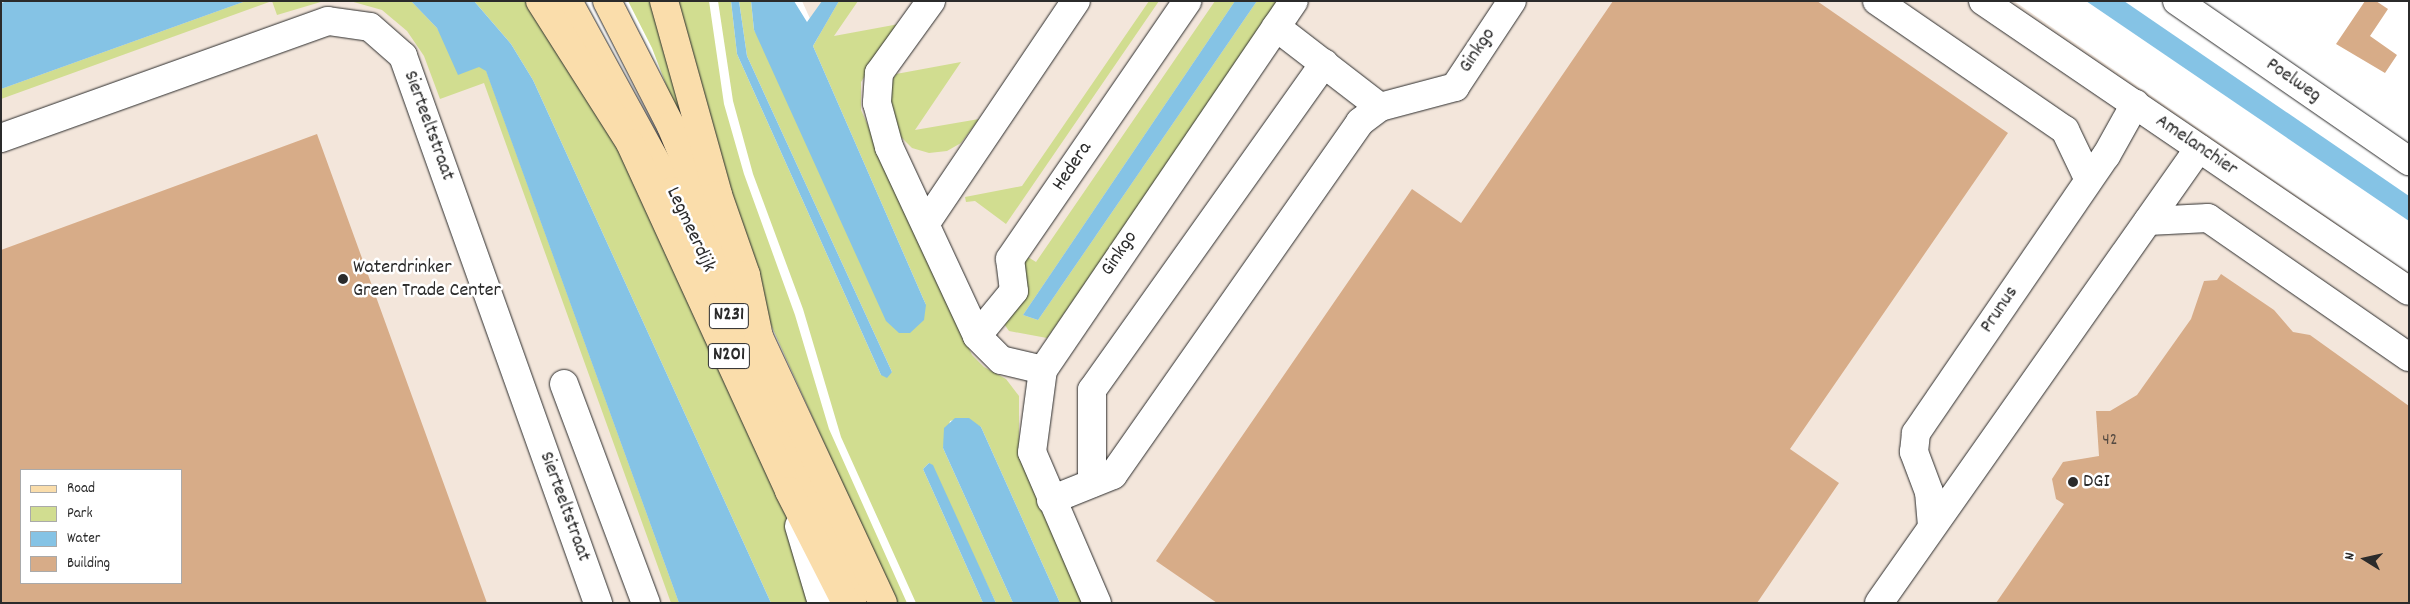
<!DOCTYPE html>
<style>
body{margin:0}
#map{position:relative;width:2410px;height:604px;overflow:hidden;background:#fff;font-family:Dekko,sans-serif}
div>[style]{position:absolute}
.built>*{inset:0;background:#f3e6db}
.green>*{inset:0;background:#d1dd90}
.water>*{inset:0;background:#85c3e5}
.building>*{inset:0;background:#d7ac88}
.roads{filter:drop-shadow(0 0 1px #2b2b2b) drop-shadow(0 0 1px #2b2b2b)}
.minor>*{height:28px;margin:-14px;padding:0 14px;transform-origin:14px;border-radius:14px;background:#fff}
.major>*{height:28px;margin:-14px;padding:0 14px;transform-origin:14px;border-radius:14px;background:#faddab}
.highway>*{height:28px;margin:-14px;padding:0 14px;transform-origin:14px;border-radius:14px;background:#faddab}
.dots>*{width:14px;height:14px;translate:-50% -50%;box-sizing:border-box;border:2px solid #fff;border-radius:50%}
span{translate:-50% -50%;white-space:nowrap;text-align:center;line-height:1.15;-webkit-text-stroke:5px #fff;paint-order:stroke}
.number-label{font-size:18px;color:#564b42}
.number-label span{-webkit-text-stroke-width:0}
.shield-label span{padding:1px 4px;background:#fff;border:1px solid;border-radius:4px;-webkit-text-stroke-width:0}
.shield-label{font-size:19px;color:#2b2b2b;font-weight:700}
.street-label{font-size:20px;color:#2b2b2b}
.poi-label{font-size:20px;color:#2b2b2b}
.left{translate:0 -50%;text-align:left}
.frame{position:absolute;inset:0;border:2px solid #2b2b2b;pointer-events:none}
.legend{position:absolute;left:20px;top:469px;width:162px;height:115px;box-sizing:border-box;background:#fff;border:1px solid #aaa;margin:0;padding:6px 9px;list-style:none;font-size:15px;color:#2b2b2b}
.legend li{display:flex;align-items:center;gap:10px;height:25px}
.legend b{width:25px;border:1px solid #aaa}
.north{position:absolute;left:2340px;top:534px;width:50px;height:50px;-webkit-text-stroke:4px #fff;paint-order:stroke;rotate:280deg;font-size:14px;font-weight:700;line-height:20px;text-align:center;color:#2b2b2b}
.north::after{content:'';display:block;margin:auto;width:18px;height:22px;background:#2b2b2b;clip-path:polygon(50% 0,100% 100%,50% 72%,0 100%)}
</style>
<div id="map">
<div class="built">
<i style="clip-path:polygon(evenodd,156px 1px,437px 1px,496px 52px,704px 603px,1px 603px,1px 48px,156px 1px,21px 470px,181px 470px,181px 583px,21px 583px,21px 470px)"></i>
<i style="clip-path:polygon(802px 1px,2014px 1px,2409px 273px,2409px 603px,1075px 603px)"></i>
</div>
<div class="green">
<i style="clip-path:polygon(246px 1px,324px 1px,277px 15px,272px 1px,1px 99px,1px 89px)"></i>
<i style="clip-path:polygon(350px 1px,411px 1px,437px 28px,447px 46px,486px 70px,679px 603px,671px 603px,484px 83px,440px 99px,424px 56px,407px 31px,382px 10px)"></i>
<i style="clip-path:polygon(474px 1px,532px 1px,614px 119px,783px 506px,818px 603px,771px 603px,533px 80px,511px 44px)"></i>
<i style="clip-path:polygon(628px 1px,657px 1px,693px 125px,678px 116px,652px 48px)"></i>
<i style="clip-path:polygon(670px 1px,709px 1px,724px 104px,744px 174px,795px 315px,829px 429px,907px 603px,896px 603px,767px 316px)"></i>
<i style="clip-path:polygon(718px 1px,731px 1px,737px 54px,881px 375px,892px 372px,747px 56px,739px 1px,751px 1px,754px 30px,926px 305px,813px 46px,839px 1px,858px 1px,834px 36px,899px 24px,861px 82px,861px 110px,972px 355px,984px 367px,1006px 379px,1019px 396px,1019px 457px,1084px 603px,1060px 603px,981px 427px,962px 418px,950px 421px,943px 448px,1013px 603px,996px 603px,929px 463px,923px 469px,983px 603px,916px 603px,841px 437px,803px 309px,753px 174px,733px 101px)"></i>
<i style="clip-path:polygon(1149px 1px,1159px 1px,1006px 224px,975px 201px,966px 202px,965px 197px,1022px 186px)"></i>
<i style="clip-path:polygon(1215px 1px,1235px 1px,1023px 315px,1038px 320px,1257px 1px,1279px 1px,1050px 334px,1047px 338px,1009px 331px,1002px 321px,1023px 254px,1036px 262px)"></i>
<i style="clip-path:polygon(961px 62px,915px 130px,979px 119px,961px 143px,947px 151px,929px 153px,912px 148px,892px 128px,890px 84px,896px 74px)"></i>
</div>
<div class="water">
<i style="clip-path:polygon(8px 1px,246px 1px,1px 89px,1px 3px)"></i>
<i style="clip-path:polygon(411px 1px,474px 1px,511px 44px,533px 80px,771px 603px,679px 603px,486px 71px,479px 67px,458px 75px,437px 28px)"></i>
<i style="clip-path:polygon(731px 1px,739px 1px,747px 56px,892px 372px,887px 378px,881px 375px,737px 54px)"></i>
<i style="clip-path:polygon(751px 1px,794px 1px,807px 22px,822px 1px,839px 1px,813px 46px,926px 305px,924px 320px,910px 333px,899px 333px,886px 321px,754px 30px)"></i>
<i style="clip-path:polygon(1235px 1px,1257px 1px,1038px 320px,1023px 315px)"></i>
<i style="clip-path:polygon(2086px 1px,2124px 1px,2409px 196px,2409px 221px)"></i>
<i style="clip-path:polygon(955px 418px,969px 418px,981px 427px,1060px 603px,1013px 603px,943px 448px,944px 428px)"></i>
<i style="clip-path:polygon(929px 463px,933px 465px,996px 603px,983px 603px,923px 469px)"></i>
</div>
<div class="building">
<i style="clip-path:polygon(1613px 1px,1817px 1px,2008px 133px,1790px 449px,1839px 483px,1757px 603px,1217px 603px,1156px 561px,1412px 189px,1461px 223px)"></i>
<i style="clip-path:polygon(2365px 1px,2376px 1px,2388px 9px,2370px 36px,2397px 55px,2385px 73px,2336px 44px)"></i>
<i style="clip-path:polygon(evenodd,317px 134px,487px 603px,1px 603px,1px 250px,317px 134px,21px 470px,181px 470px,181px 583px,21px 583px,21px 470px)"></i>
<i style="clip-path:polygon(2221px 274px,2274px 310px,2293px 332px,2310px 335px,2409px 406px,2409px 603px,1996px 603px,2064px 504px,2056px 499px,2052px 479px,2063px 462px,2099px 456px,2096px 411px,2110px 411px,2137px 395px,2191px 319px,2204px 281px,2217px 280px)"></i>
</div>
<div class="roads">
<div class="minor">
<i style="left:931px;top:1px;width:89px;rotate:125.8deg"></i>
<i style="left:879px;top:73px;width:30px;rotate:94deg"></i>
<i style="left:877px;top:103px;width:46px;rotate:74.7deg"></i>
<i style="left:889px;top:147px;width:208px;rotate:65deg"></i>
<i style="left:977px;top:336px;width:34px;rotate:45deg"></i>
<i style="left:1001px;top:360px;width:43px;rotate:13.4deg"></i>
<i style="left:1877px;top:1px;width:228px;rotate:34.5deg"></i>
<i style="left:2065px;top:130px;width:55px;rotate:64.4deg"></i>
<i style="left:1983px;top:1px;width:515px;rotate:34.25deg"></i>
<i style="left:2177px;top:1px;width:282px;rotate:34.6deg"></i>
<i style="left:1276px;top:27px;width:131px;rotate:37.6deg"></i>
<i style="left:1px;top:138px;width:347px;rotate:-19.7deg"></i>
<i style="left:328px;top:21px;width:42px;rotate:8.1deg"></i>
<i style="left:370px;top:27px;width:44px;rotate:41.3deg"></i>
<i style="left:403px;top:56px;width:581px;rotate:70.38deg"></i>
<i style="left:2148px;top:221px;width:60px;rotate:-2.9deg"></i>
<i style="left:2208px;top:218px;width:244px;rotate:34.7deg"></i>
<i style="left:926px;top:223px;width:268px;rotate:-56deg"></i>
<i style="left:977px;top:336px;width:58px;rotate:-50.6deg"></i>
<i style="left:1014px;top:291px;width:32px;rotate:-97deg"></i>
<i style="left:1010px;top:259px;width:313px;rotate:-55.5deg"></i>
<i style="left:564px;top:384px;width:234px;rotate:69.5deg"></i>
<i style="left:1092px;top:483px;width:93px;rotate:-90deg"></i>
<i style="left:1092px;top:390px;width:401px;rotate:-54.6deg"></i>
<i style="left:1051px;top:500px;width:67px;rotate:-22deg"></i>
<i style="left:1113px;top:475px;width:431px;rotate:-55deg"></i>
<i style="left:1360px;top:122px;width:25px;rotate:-37deg"></i>
<i style="left:1380px;top:107px;width:78px;rotate:-14.9deg"></i>
<i style="left:1455px;top:87px;width:103px;rotate:-56.5deg"></i>
<i style="left:799px;top:526px;width:80px;rotate:73.4deg"></i>
<i style="left:1932px;top:526px;width:34px;rotate:-95deg"></i>
<i style="left:1929px;top:492px;width:43px;rotate:-110.6deg"></i>
<i style="left:1914px;top:452px;width:19px;rotate:-84deg"></i>
<i style="left:1916px;top:433px;width:336px;rotate:-55.6deg"></i>
<i style="left:2106px;top:156px;width:60px;rotate:-60.9deg"></i>
<i style="left:1097px;top:603px;width:164px;rotate:-113.3deg"></i>
<i style="left:1032px;top:452px;width:83px;rotate:-82.4deg"></i>
<i style="left:1043px;top:370px;width:446px;rotate:-55.8deg"></i>
<i style="left:1879px;top:603px;width:556px;rotate:-54.88deg"></i>
</div>
<div class="major">
<i style="left:568px;top:1px;width:217px;rotate:61.3deg"></i>
<i style="left:672px;top:191px;width:442px;rotate:65.5deg"></i>
<i style="left:607px;top:1px;width:140px;rotate:62.9deg"></i>
<i style="left:671px;top:126px;width:229px;rotate:67.4deg"></i>
<i style="left:759px;top:337px;width:293px;rotate:65deg"></i>
</div>
<div class="highway">
<i style="left:540px;top:1px;width:168px;rotate:57.6deg"></i>
<i style="left:630px;top:143px;width:383px;rotate:65.4deg"></i>
<i style="left:789px;top:491px;width:126px;rotate:63deg"></i>
<i style="left:664px;top:1px;width:201px;rotate:74.4deg"></i>
<i style="left:718px;top:195px;width:85px;rotate:70.7deg"></i>
<i style="left:746px;top:275px;width:63px;rotate:78.2deg"></i>
</div>
</div>
<div class="dots">
<i style="left:343px;top:279px;background:#2b2b2b"></i>
<i style="left:2073px;top:482px;background:#2b2b2b"></i>
</div>
<div class="number-label">
<span style="left:2110px;top:441px">42</span>
</div>
<div class="shield-label">
<span style="left:729px;top:316px">N231</span>
<span style="left:729px;top:356px">N201</span>
</div>
<div class="street-label">
<span style="left:1478px;top:51px;rotate:-56deg">Ginkgo</span>
<span style="left:2293px;top:81px;rotate:35deg">Poelweg</span>
<span style="left:428px;top:126px;rotate:70deg">Sierteeltstraat</span>
<span style="left:2196px;top:146px;rotate:34deg">Amelanchier</span>
<span style="left:1073px;top:167px;rotate:-56deg">Hedera</span>
<span style="left:690px;top:230px;rotate:65deg">Legmeerdijk</span>
<span style="left:1120px;top:254px;rotate:-56deg">Ginkgo</span>
<span style="left:2000px;top:310px;rotate:-56deg">Prunus</span>
<span style="left:564px;top:507px;rotate:70deg">Sierteeltstraat</span>
</div>
<div class="poi-label">
<span class="left" style="left:353px;top:280px">Waterdrinker<br>Green Trade Center</span>
<span class="left" style="left:2083px;top:482px">DGI</span>
</div>
<div class="frame"></div>
<ul class="legend">
<li><b style="height:6px;background:#faddab"></b>Road</li>
<li><b style="height:14px;background:#d1dd90"></b>Park</li>
<li><b style="height:14px;background:#85c3e5"></b>Water</li>
<li><b style="height:14px;background:#d7ac88"></b>Building</li>
</ul>
<div class="north">N</div>
</div>
